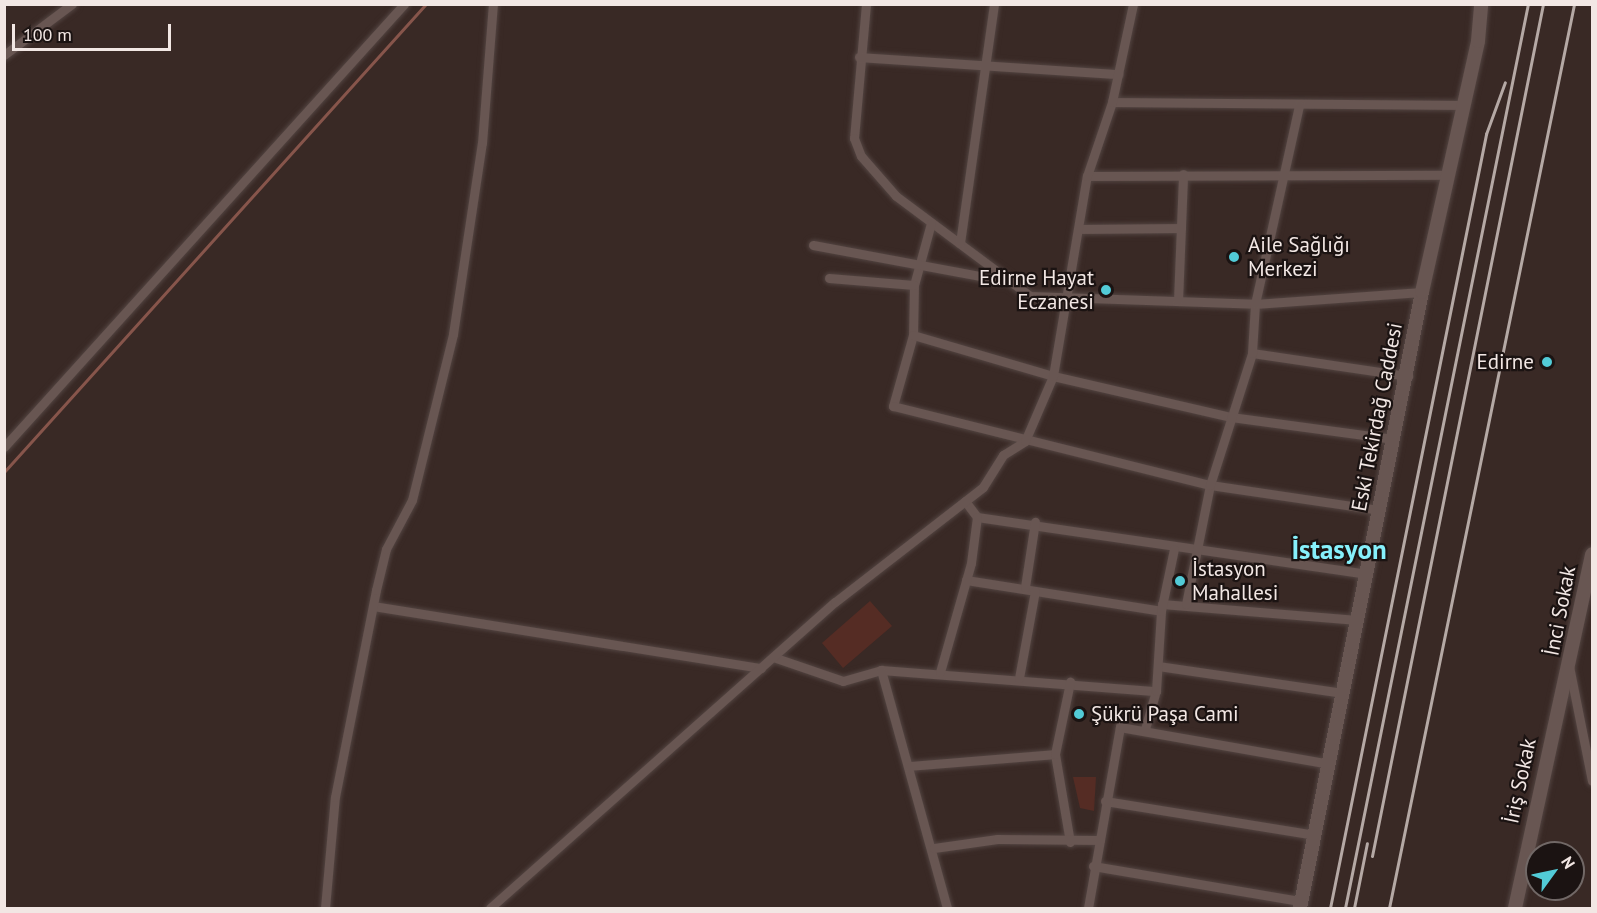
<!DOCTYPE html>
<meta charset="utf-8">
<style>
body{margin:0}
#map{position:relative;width:1597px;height:913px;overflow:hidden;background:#392925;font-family:"PT Sans",sans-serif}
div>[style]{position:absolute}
.green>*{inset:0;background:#552c24}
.stream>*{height:3px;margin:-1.5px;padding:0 1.5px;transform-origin:1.5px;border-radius:1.5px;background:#87554b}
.roads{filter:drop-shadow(0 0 2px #524441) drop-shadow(0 0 2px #524441)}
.street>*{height:9px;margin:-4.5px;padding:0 4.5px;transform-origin:4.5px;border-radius:4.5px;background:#685652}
.secondary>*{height:14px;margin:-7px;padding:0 7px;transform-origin:7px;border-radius:7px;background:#685652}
.rail>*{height:3px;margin:-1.5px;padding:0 1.5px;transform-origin:1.5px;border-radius:1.5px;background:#b5a9a5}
.dots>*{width:16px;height:16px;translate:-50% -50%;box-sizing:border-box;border:3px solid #1b1312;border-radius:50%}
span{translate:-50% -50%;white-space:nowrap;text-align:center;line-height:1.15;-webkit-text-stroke:4.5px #1b1312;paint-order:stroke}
.poi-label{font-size:21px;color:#f2e7e4}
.left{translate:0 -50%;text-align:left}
.right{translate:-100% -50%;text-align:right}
.street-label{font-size:21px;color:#f2e7e4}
.district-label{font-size:27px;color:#86f0fb;font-weight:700}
.frame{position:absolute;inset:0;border:6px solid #f2e7e4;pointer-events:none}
.north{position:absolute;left:1525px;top:841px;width:60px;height:60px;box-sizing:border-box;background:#1b1312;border:2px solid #716866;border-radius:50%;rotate:57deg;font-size:16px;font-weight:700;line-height:24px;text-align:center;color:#f2e7e4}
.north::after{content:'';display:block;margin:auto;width:21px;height:27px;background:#52cbd7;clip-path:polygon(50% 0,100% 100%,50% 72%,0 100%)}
.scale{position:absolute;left:12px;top:24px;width:159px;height:27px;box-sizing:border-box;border:3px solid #f2e7e4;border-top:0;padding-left:8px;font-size:18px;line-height:21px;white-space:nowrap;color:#f2e7e4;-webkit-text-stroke:4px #1b1312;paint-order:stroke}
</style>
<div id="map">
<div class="green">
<i style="clip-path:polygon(870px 601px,892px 626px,843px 668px,822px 643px)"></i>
<i style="clip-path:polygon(1073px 777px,1096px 777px,1094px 811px,1080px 808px)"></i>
</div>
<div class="stream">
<i style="left:4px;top:472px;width:630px;rotate:-47.96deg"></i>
</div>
<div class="roads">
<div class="street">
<i style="left:866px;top:4px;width:135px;rotate:95.1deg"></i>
<i style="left:854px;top:138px;width:19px;rotate:69deg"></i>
<i style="left:861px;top:156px;width:53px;rotate:48.8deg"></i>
<i style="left:896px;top:196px;width:167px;rotate:36.7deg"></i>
<i style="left:1030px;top:296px;width:225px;rotate:2deg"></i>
<i style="left:1255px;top:304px;width:167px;rotate:-4.1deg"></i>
<i style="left:4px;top:55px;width:85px;rotate:-36.9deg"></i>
<i style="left:859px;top:57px;width:260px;rotate:3.8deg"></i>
<i style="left:1112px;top:102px;width:351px;rotate:0.5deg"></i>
<i style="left:1087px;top:176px;width:360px;rotate:-0.2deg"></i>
<i style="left:931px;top:223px;width:64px;rotate:105.3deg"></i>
<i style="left:914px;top:285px;width:50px;rotate:91.1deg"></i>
<i style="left:913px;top:335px;width:74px;rotate:105.7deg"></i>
<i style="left:893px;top:406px;width:327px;rotate:14deg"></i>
<i style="left:1210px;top:485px;width:172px;rotate:8.4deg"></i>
<i style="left:1079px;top:229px;width:102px;rotate:-0.6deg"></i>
<i style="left:960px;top:243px;width:241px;rotate:-81.9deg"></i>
<i style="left:813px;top:245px;width:191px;rotate:10.5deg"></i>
<i style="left:829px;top:278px;width:85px;rotate:4.7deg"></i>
<i style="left:1178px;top:301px;width:127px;rotate:-87.7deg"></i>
<i style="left:913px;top:335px;width:146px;rotate:16.3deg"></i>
<i style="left:1053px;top:376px;width:183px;rotate:13deg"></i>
<i style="left:1231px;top:417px;width:164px;rotate:7.7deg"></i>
<i style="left:1252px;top:353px;width:158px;rotate:8.4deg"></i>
<i style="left:4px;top:447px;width:597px;rotate:-47.92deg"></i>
<i style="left:965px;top:501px;width:20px;rotate:53deg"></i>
<i style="left:977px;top:517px;width:393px;rotate:8.3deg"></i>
<i style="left:966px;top:580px;width:197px;rotate:9deg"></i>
<i style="left:1025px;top:587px;width:66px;rotate:-81.3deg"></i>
<i style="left:1162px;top:604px;width:196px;rotate:4.7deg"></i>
<i style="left:1186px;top:604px;width:121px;rotate:-78.6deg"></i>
<i style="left:1210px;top:485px;width:139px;rotate:-72.3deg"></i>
<i style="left:1252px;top:353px;width:49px;rotate:-86.5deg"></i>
<i style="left:1255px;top:304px;width:204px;rotate:-77.5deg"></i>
<i style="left:373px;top:606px;width:393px;rotate:9.1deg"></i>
<i style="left:773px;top:657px;width:74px;rotate:18.9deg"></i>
<i style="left:843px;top:681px;width:40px;rotate:-16deg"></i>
<i style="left:881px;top:670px;width:276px;rotate:4.4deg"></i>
<i style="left:1158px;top:666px;width:187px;rotate:8.3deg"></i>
<i style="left:1569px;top:666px;width:117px;rotate:78.7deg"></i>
<i style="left:881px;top:670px;width:247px;rotate:74.5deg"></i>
<i style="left:940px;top:672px;width:113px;rotate:-74.1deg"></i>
<i style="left:971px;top:563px;width:46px;rotate:-82.6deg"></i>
<i style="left:1019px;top:678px;width:88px;rotate:-79.6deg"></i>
<i style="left:1145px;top:729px;width:40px;rotate:-74deg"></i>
<i style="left:1156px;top:691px;width:80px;rotate:-86.4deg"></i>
<i style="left:1161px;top:611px;width:63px;rotate:-78.2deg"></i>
<i style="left:909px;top:766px;width:146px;rotate:-4.7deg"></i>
<i style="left:1105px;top:801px;width:213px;rotate:9.2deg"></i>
<i style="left:1070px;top:842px;width:89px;rotate:-99.7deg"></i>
<i style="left:1055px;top:754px;width:74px;rotate:-78.2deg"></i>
<i style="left:934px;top:848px;width:64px;rotate:-8.1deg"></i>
<i style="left:997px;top:839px;width:103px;rotate:0.6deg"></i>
<i style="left:1093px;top:866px;width:211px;rotate:9.6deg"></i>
<i style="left:325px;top:908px;width:111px;rotate:-84.9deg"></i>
<i style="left:335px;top:797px;width:211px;rotate:-78.8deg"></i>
<i style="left:376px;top:590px;width:42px;rotate:-76.3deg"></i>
<i style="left:386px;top:549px;width:55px;rotate:-62deg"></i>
<i style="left:412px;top:500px;width:171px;rotate:-76.1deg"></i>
<i style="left:453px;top:334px;width:193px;rotate:-81.4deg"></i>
<i style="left:482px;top:143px;width:139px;rotate:-85.5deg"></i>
<i style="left:490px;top:908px;width:461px;rotate:-41.6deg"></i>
<i style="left:835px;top:602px;width:187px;rotate:-37.8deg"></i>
<i style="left:983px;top:487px;width:38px;rotate:-58deg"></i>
<i style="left:1003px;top:455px;width:26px;rotate:-32deg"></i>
<i style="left:1025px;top:441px;width:71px;rotate:-66.7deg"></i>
<i style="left:1053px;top:376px;width:203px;rotate:-80.4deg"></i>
<i style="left:1087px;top:176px;width:78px;rotate:-71.3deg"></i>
<i style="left:1112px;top:102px;width:100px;rotate:-77.9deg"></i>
<i style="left:1088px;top:908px;width:184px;rotate:-80deg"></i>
<i style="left:1120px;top:727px;width:213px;rotate:10deg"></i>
</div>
<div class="secondary">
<i style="left:1300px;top:908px;width:628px;rotate:-78.8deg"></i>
<i style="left:1422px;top:292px;width:257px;rotate:-77.4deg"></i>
<i style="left:1478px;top:41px;width:37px;rotate:-85deg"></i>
<i style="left:1515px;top:908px;width:362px;rotate:-77.7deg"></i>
</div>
</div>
<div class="rail">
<i style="left:1372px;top:856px;width:869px;rotate:-78.65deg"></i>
<i style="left:1330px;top:908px;width:790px;rotate:-78.6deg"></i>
<i style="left:1486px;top:134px;width:55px;rotate:-69.9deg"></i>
<i style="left:1345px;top:908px;width:922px;rotate:-78.56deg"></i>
<i style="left:1354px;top:908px;width:66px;rotate:-78.7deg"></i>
<i style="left:1389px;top:908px;width:923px;rotate:-78.43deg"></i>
</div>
<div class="dots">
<i style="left:1234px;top:257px;background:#52cbd7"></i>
<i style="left:1106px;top:290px;background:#52cbd7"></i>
<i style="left:1547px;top:362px;background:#52cbd7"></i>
<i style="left:1180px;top:581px;background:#52cbd7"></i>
<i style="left:1079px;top:714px;background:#52cbd7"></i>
</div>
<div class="poi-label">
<span class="left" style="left:1248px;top:257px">Aile Sağlığı<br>Merkezi</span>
<span class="right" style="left:1094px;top:290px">Edirne Hayat<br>Eczanesi</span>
<span class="right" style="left:1534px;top:362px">Edirne</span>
<span class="left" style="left:1192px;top:581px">İstasyon<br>Mahallesi</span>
<span class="left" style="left:1091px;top:714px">Şükrü Paşa Cami</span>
</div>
<div class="street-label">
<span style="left:1377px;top:417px;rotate:-79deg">Eski Tekirdağ Caddesi</span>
<span style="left:1560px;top:611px;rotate:-79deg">İnci Sokak</span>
<span style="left:1520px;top:781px;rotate:-78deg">İriş Sokak</span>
</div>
<div class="district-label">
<span style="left:1339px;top:550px">İstasyon</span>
</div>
<div class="frame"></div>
<div class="north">N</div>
<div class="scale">100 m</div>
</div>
